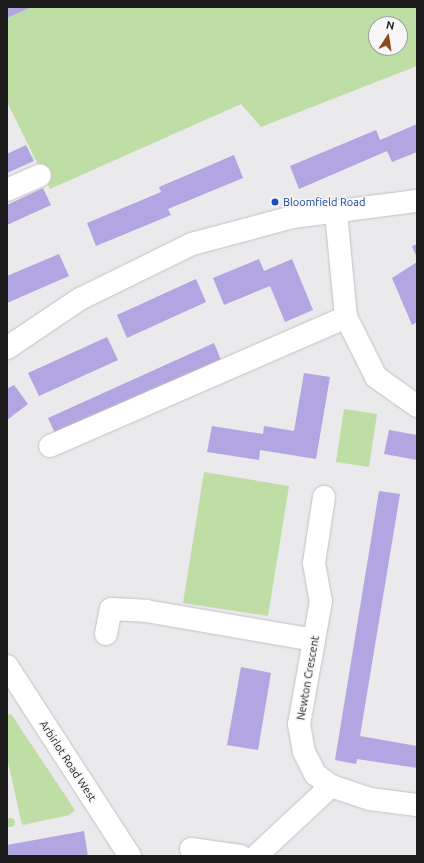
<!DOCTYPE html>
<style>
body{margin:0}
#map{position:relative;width:424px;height:863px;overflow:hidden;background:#eae9ec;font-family:Ubuntu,sans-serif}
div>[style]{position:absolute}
.green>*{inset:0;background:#bedea6}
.round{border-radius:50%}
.building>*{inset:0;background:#b3a4e2}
.roads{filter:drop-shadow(0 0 1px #c3c2c5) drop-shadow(0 0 1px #c3c2c5)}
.minor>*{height:22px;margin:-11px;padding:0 11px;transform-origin:11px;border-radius:11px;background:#fff}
.major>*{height:22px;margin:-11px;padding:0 11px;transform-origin:11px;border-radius:11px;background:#fff}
.dots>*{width:11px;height:11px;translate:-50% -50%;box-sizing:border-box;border:2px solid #f7f7fa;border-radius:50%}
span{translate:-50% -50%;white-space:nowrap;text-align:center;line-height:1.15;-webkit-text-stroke:3px #f7f7fa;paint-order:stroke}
.transit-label{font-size:11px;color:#164399}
.left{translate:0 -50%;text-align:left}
.street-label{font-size:11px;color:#1c1c1d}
.frame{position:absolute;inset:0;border:8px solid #1c1c1d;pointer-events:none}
.north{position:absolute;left:368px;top:16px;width:40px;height:40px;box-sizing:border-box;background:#f7f7fa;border:1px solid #9f9fa2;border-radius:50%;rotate:12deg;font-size:11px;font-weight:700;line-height:16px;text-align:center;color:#1c1c1d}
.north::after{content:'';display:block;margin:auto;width:14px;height:18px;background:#8e4a1f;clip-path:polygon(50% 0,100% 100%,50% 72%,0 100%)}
</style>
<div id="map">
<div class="green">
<i style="clip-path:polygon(evenodd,32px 7px,417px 7px,417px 66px,261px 127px,241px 104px,50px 189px,7px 102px,7px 18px,32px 7px,376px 24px,400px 24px,400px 48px,376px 48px,376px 24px)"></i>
<i style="clip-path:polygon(344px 409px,377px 414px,369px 467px,336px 462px)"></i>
<i style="clip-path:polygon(204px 472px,289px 486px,268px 616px,183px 603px)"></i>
<i style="clip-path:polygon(11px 714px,75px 810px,69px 815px,23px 825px,21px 821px,7px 757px,7px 715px)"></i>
<i class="round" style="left:5.5px;top:817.5px;width:9px;height:9px"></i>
</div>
<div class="building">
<i style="clip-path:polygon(7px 7px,32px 7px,7px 18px)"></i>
<i style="clip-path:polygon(417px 124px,417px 152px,392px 162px,387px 151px,299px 189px,290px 166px,376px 130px,380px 140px)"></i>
<i style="clip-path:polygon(26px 145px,34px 161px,7px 173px,7px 154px)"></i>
<i style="clip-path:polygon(234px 155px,243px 178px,168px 209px,171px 215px,96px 246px,87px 223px,161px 192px,159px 187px)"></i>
<i style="clip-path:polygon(43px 188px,51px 205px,7px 225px,7px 205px)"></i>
<i style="clip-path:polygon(417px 244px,417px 258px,412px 246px)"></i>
<i style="clip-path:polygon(59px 254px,69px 276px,7px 303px,7px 276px)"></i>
<i style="clip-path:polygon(259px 259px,264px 271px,292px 259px,313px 310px,285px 322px,270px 286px,224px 305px,213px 278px)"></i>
<i style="clip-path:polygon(417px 262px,417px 322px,412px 325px,392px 278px)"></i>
<i style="clip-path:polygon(196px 279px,206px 302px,127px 338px,117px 315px)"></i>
<i style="clip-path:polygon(107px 337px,118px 360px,39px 396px,28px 373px)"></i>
<i style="clip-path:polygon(214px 343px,221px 360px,56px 435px,48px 418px)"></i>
<i style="clip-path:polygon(304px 373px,330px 377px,316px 459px,260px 450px,259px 460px,207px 452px,212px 426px,263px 434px,264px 426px,294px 431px)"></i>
<i style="clip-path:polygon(14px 385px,28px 404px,7px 420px,7px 389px)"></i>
<i style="clip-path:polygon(389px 430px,417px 435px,417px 460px,384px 454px)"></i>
<i style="clip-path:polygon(379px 491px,400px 494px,360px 736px,417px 746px,417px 768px,357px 759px,356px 764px,335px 760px)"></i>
<i style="clip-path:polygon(241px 667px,271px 673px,258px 750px,227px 745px)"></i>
<i style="clip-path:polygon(84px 831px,88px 856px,7px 856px,7px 845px)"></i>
</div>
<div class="roads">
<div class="minor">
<i style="left:7px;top:190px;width:36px;rotate:-24deg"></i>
<i style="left:336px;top:213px;width:104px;rotate:84.5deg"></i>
<i style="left:346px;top:317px;width:67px;rotate:63.4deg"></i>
<i style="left:376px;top:377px;width:50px;rotate:35.3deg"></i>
<i style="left:7px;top:348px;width:88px;rotate:-33.9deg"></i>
<i style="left:80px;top:299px;width:125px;rotate:-26.2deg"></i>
<i style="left:192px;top:244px;width:105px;rotate:-15deg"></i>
<i style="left:293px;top:217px;width:125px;rotate:-7.4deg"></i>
<i style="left:50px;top:446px;width:323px;rotate:-23.5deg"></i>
<i style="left:324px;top:497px;width:67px;rotate:98.6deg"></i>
<i style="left:314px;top:563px;width:39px;rotate:80deg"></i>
<i style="left:321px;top:601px;width:125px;rotate:100.1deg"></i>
<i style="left:299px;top:724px;width:28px;rotate:80deg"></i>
<i style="left:304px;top:752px;width:25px;rotate:63deg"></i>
<i style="left:315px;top:774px;width:20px;rotate:37deg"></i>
<i style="left:331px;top:786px;width:41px;rotate:18.4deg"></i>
<i style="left:370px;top:799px;width:47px;rotate:7.3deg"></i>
<i style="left:106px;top:634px;width:25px;rotate:-79deg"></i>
<i style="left:111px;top:609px;width:35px;rotate:3deg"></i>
<i style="left:146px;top:611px;width:170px;rotate:9.8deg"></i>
<i style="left:191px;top:849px;width:50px;rotate:8deg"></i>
<i style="left:256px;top:856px;width:103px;rotate:-43deg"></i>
</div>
<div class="major">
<i style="left:7px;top:666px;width:226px;rotate:57.1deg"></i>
</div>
</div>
<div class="dots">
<i style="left:275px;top:202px;background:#1a4fb4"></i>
</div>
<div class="transit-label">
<span class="left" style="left:283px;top:202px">Bloomfield Road</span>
</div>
<div class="street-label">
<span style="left:308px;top:678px;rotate:-80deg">Newton Crescent</span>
<span style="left:68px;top:761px;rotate:57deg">Arbirlot Road West</span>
</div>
<div class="frame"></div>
<div class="north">N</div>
</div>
